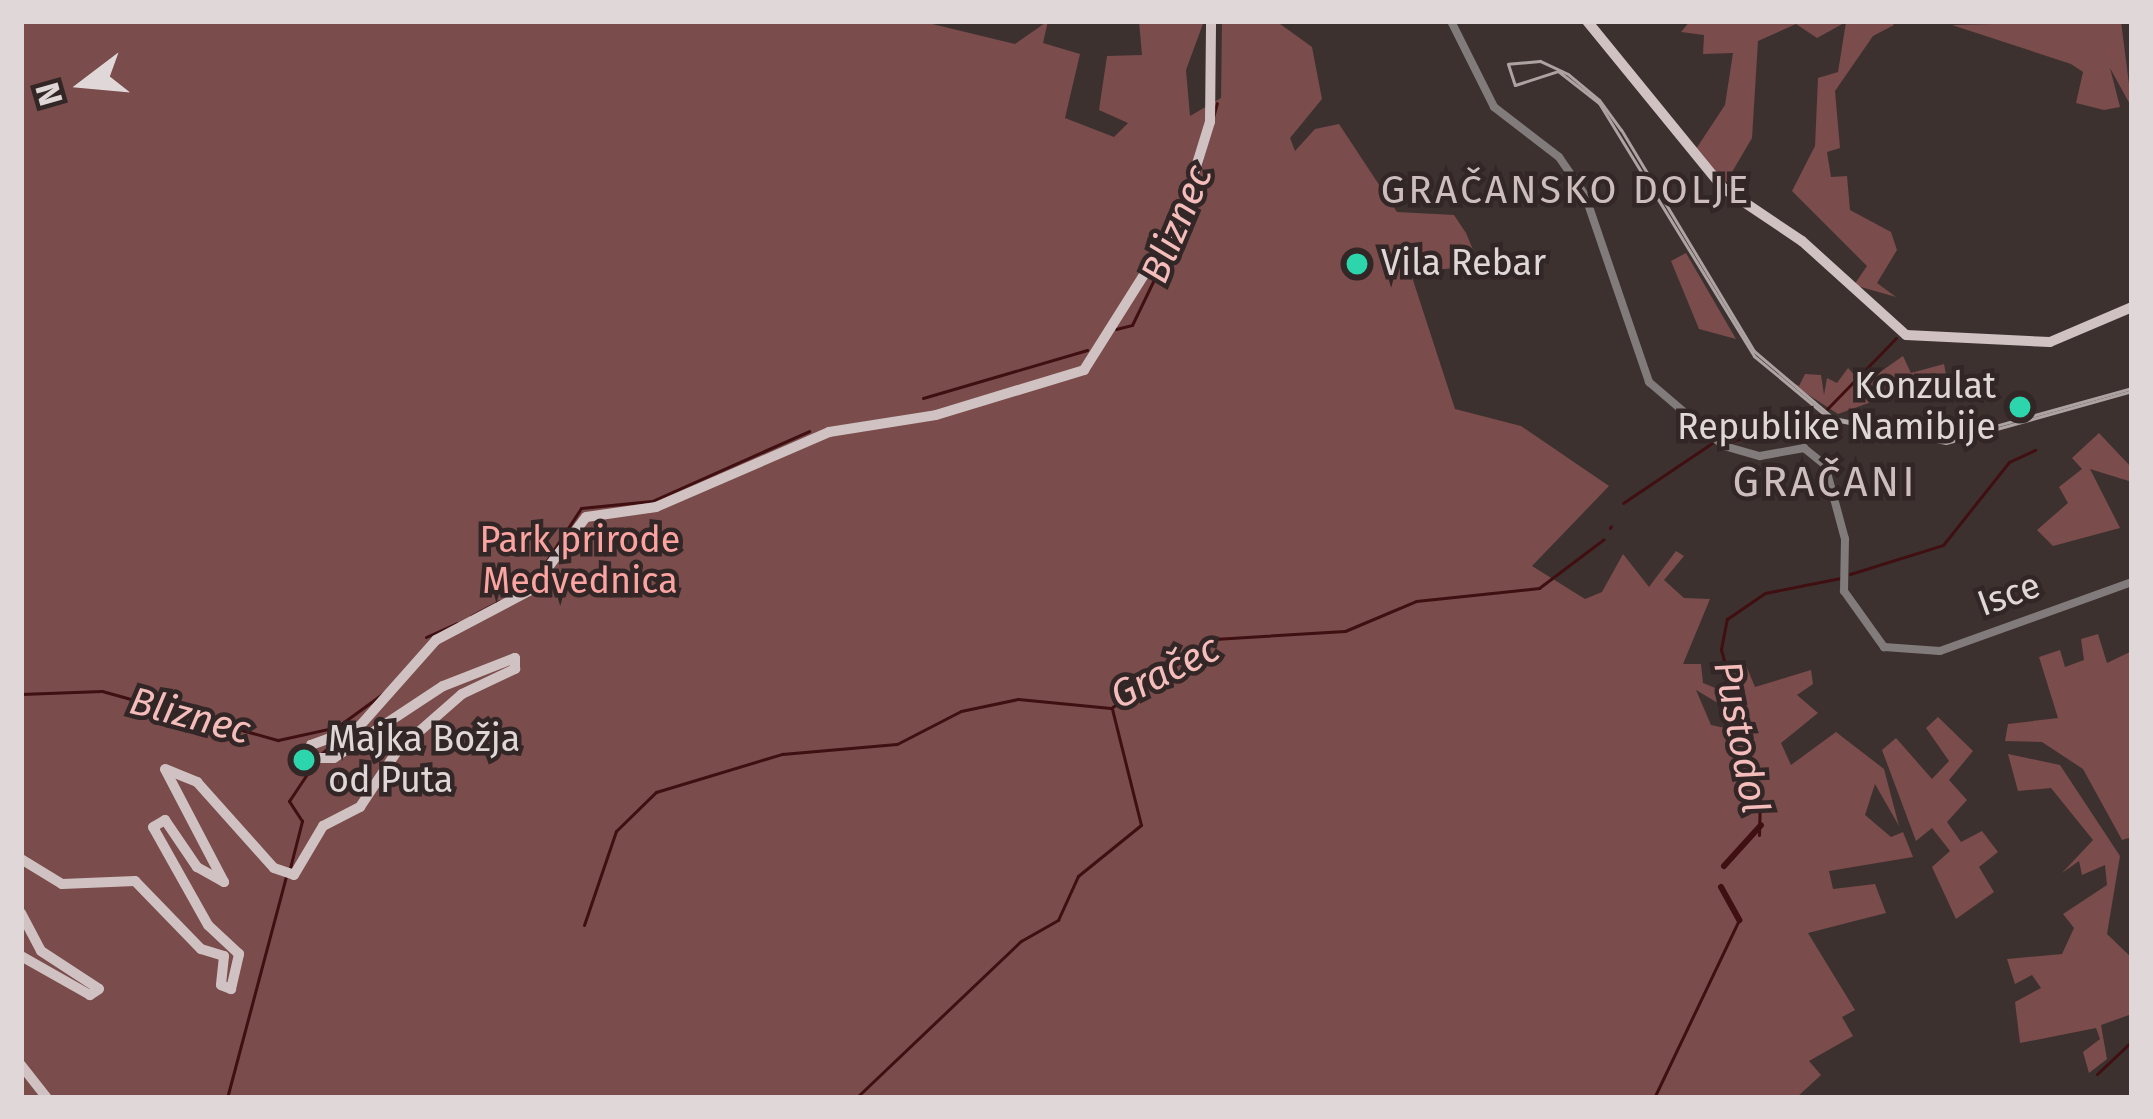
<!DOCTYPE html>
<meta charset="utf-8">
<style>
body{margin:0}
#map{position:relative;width:2153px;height:1119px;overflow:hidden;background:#3d3130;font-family:"Fira Sans",sans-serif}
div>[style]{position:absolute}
.green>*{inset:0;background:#7a4c4b}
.stream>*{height:3px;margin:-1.5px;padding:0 1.5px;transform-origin:1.5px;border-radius:1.5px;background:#3f0f11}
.canal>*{height:6px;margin:-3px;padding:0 3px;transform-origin:3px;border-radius:3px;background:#3f0f11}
.minor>*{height:8px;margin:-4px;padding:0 4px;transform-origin:4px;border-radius:4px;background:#827b7b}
.major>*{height:10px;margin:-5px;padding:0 5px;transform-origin:5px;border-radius:5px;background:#d0c2c2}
.tram>*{height:3px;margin:-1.5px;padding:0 1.5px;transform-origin:1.5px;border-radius:1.5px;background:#aca3a2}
.dots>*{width:33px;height:33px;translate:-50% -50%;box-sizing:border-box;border:6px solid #322726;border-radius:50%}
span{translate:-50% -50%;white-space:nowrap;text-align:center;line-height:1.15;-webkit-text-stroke:9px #322726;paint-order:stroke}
.poi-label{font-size:36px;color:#e0d8d8}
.left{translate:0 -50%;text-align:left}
.right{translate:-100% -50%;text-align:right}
.park-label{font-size:36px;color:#fca4a2}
.street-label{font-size:36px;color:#e0d8d8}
.neighbourhood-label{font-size:39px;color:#cdbebd;letter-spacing:3px}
.water-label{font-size:39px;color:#f4bdbb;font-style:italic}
.quarter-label{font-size:42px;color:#cdbebd;letter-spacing:3px}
.frame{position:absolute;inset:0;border:24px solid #e0d8d8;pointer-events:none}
.north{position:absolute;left:24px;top:24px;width:120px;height:120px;-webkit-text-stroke:9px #322726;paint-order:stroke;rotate:254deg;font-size:33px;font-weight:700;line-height:48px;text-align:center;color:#e0d8d8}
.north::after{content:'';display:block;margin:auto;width:42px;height:54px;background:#e0d8d8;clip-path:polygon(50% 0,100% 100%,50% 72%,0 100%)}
</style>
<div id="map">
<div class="green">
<i style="clip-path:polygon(21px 21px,920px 21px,1015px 44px,1048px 21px,1043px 43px,1080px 54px,1065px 118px,1114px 137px,1128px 123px,1099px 110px,1107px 56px,1142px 55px,1139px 21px,1204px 21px,1186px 70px,1190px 116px,1221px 98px,1222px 21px,1276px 21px,1312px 47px,1322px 99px,1290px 138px,1295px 151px,1315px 129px,1339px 124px,1397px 212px,1454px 215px,1466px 233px,1479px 264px,1411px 274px,1455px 409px,1521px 426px,1609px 486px,1532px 566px,1585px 599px,1602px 592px,1623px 554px,1649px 587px,1676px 551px,1684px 556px,1664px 580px,1684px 598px,1710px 599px,1683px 664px,1701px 664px,1703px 683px,1725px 692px,1723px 706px,1696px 690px,1711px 725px,1725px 728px,1731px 665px,1745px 663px,1755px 687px,1811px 670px,1813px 684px,1797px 695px,1818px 713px,1781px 743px,1791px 765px,1836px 732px,1884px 769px,1899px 826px,1875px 784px,1865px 815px,1891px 837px,1903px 832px,1913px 857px,1829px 871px,1833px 889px,1875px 884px,1886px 913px,1808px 933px,1855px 1010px,1842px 1017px,1853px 1036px,1809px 1061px,1821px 1075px,1796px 1098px,21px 1098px)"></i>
<i style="clip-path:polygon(1690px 21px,1889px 21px,1894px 25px,1873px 36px,1835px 91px,1840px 148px,1827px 152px,1831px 177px,1847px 176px,1850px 210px,1891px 232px,1897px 250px,1877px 283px,1896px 297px,1854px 285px,1867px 266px,1792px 191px,1815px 146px,1818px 78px,1838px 72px,1846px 22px,1817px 38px,1796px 24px,1758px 41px,1752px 138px,1725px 184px,1694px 152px,1725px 105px,1733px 53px,1703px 54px,1704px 35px,1681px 32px)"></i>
<i style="clip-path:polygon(2121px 21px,2132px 108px,2110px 68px,2120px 107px,2104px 110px,2076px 103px,2083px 72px,2071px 64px,1952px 25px)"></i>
<i style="clip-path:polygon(1686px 253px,1736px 339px,1699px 329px,1671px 261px)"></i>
<i style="clip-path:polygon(1903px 356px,1911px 373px,1944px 364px,1946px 375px,1838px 414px,1773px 372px,1799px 386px,1805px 374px,1821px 375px,1824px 395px,1827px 378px,1837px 383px,1848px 368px,1863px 384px)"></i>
<i style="clip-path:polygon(2099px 433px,2132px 468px,2132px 482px,2090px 469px,2120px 528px,2053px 546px,2037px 530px,2068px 503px,2059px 487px,2082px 469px,2072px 458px)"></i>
<i style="clip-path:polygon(2098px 634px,2107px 663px,2132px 651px,2132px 837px,2122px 840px,2083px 769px,2042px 742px,2005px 741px,2008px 724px,2058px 718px,2039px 657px,2060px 650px,2065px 667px,2084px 660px,2081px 639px)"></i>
<i style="clip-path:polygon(1938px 717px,1973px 751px,1949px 780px,1967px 800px,1947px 822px,1961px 842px,1982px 831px,1998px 852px,1979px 867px,1994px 892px,1956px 919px,1932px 867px,1950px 851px,1932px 828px,1916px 841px,1882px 750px,1896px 738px,1932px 779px,1949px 761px,1926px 728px)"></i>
<i style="clip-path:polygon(2008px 754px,2060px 765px,2120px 856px,2107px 934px,2132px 958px,2132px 1014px,2101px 1025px,2107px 1059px,2089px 1073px,2083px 1052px,2100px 1039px,2096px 1028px,2020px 1043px,2015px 1002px,2041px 988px,2032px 975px,2015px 984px,2007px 959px,2062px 954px,2074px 928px,2063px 914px,2107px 885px,2105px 865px,2082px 875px,2079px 861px,2062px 873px,2093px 840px,2051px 788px,2018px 791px)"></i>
</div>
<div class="stream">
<i style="left:1186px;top:216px;width:117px;rotate:-74.7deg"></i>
<i style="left:1116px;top:329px;width:16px;rotate:-14deg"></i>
<i style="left:1132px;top:325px;width:106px;rotate:-64.2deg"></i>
<i style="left:923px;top:398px;width:171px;rotate:-16.3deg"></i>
<i style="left:1827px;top:409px;width:99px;rotate:-45.8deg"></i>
<i style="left:1726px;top:443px;width:98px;rotate:-16.6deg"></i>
<i style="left:1623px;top:503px;width:107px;rotate:-34deg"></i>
<i style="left:1610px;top:528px;width:2px;rotate:-63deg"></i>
<i style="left:540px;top:571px;width:75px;rotate:-56.9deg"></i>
<i style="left:581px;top:508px;width:71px;rotate:-5.6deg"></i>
<i style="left:652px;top:501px;width:172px;rotate:-24deg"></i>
<i style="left:1850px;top:574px;width:97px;rotate:-17.3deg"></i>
<i style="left:1943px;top:545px;width:106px;rotate:-51.5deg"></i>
<i style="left:2009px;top:462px;width:29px;rotate:-25deg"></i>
<i style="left:471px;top:616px;width:32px;rotate:-28deg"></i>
<i style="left:426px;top:637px;width:34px;rotate:-24deg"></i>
<i style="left:21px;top:694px;width:81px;rotate:-2.1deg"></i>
<i style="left:102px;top:691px;width:183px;rotate:15.6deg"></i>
<i style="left:278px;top:740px;width:60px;rotate:-12.4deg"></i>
<i style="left:337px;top:727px;width:59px;rotate:-36.1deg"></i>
<i style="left:320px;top:755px;width:21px;rotate:-41deg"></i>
<i style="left:1759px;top:835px;width:40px;rotate:-88.6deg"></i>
<i style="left:1760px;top:795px;width:151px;rotate:-105deg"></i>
<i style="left:1721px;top:649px;width:31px;rotate:-79deg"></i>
<i style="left:1727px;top:619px;width:46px;rotate:-34.4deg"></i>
<i style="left:1765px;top:593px;width:77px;rotate:-11.2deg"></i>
<i style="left:290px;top:868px;width:49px;rotate:-75.7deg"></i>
<i style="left:302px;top:821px;width:24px;rotate:-123deg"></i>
<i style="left:289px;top:801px;width:47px;rotate:-56.3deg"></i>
<i style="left:584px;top:925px;width:99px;rotate:-71.2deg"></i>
<i style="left:616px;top:831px;width:56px;rotate:-44.3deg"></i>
<i style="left:656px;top:792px;width:132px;rotate:-16.8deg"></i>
<i style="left:782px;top:754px;width:115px;rotate:-5deg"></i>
<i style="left:897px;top:744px;width:72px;rotate:-27.3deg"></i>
<i style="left:961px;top:711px;width:58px;rotate:-11.9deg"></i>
<i style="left:1018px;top:699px;width:93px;rotate:5.5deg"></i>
<i style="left:1111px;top:708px;width:124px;rotate:-33.8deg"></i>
<i style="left:1214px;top:639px;width:131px;rotate:-3.5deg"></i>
<i style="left:1345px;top:631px;width:77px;rotate:-22.9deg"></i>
<i style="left:1416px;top:601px;width:124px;rotate:-6deg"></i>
<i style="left:1539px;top:588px;width:81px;rotate:-37deg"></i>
<i style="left:2097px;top:1074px;width:48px;rotate:-43.3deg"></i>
<i style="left:227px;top:1098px;width:229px;rotate:-75.1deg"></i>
<i style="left:856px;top:1098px;width:228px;rotate:-43.6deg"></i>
<i style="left:1021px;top:941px;width:43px;rotate:-29.6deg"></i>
<i style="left:1058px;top:920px;width:48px;rotate:-65.6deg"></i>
<i style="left:1078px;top:876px;width:81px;rotate:-39deg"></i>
<i style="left:1141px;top:825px;width:120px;rotate:-104deg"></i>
<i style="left:1654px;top:1098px;width:197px;rotate:-64.5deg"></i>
</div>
<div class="canal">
<i style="left:1724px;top:866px;width:55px;rotate:-47.9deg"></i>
<i style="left:1721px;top:887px;width:38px;rotate:61deg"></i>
</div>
<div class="minor">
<i style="left:1451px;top:21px;width:96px;rotate:63.4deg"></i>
<i style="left:1494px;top:107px;width:82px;rotate:37.6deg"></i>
<i style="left:1559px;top:157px;width:46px;rotate:55.6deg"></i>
<i style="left:1585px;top:195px;width:198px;rotate:71.1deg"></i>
<i style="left:1649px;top:382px;width:99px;rotate:40.5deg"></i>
<i style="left:1724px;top:446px;width:37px;rotate:16deg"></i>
<i style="left:1760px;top:456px;width:45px;rotate:-10.3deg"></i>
<i style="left:1804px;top:448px;width:27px;rotate:39deg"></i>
<i style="left:1825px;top:465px;width:77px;rotate:74.9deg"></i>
<i style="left:1845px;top:539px;width:52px;rotate:91.1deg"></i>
<i style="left:1844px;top:591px;width:69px;rotate:54.5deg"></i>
<i style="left:1884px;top:647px;width:56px;rotate:4.1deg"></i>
<i style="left:1940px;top:651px;width:204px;rotate:-19.8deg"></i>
</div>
<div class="major">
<i style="left:1587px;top:21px;width:215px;rotate:50.8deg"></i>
<i style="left:1723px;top:188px;width:95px;rotate:33.9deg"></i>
<i style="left:1802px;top:241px;width:140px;rotate:42.1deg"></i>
<i style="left:1906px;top:335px;width:144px;rotate:2.8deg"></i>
<i style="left:2050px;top:342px;width:89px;rotate:-23.1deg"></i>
<i style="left:515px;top:658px;width:77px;rotate:158.7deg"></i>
<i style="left:443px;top:686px;width:131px;rotate:146.6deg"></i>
<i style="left:334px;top:758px;width:28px;rotate:180deg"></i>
<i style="left:306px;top:758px;width:14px;rotate:-69deg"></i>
<i style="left:311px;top:745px;width:50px;rotate:-19.9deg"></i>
<i style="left:358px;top:728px;width:118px;rotate:-48.4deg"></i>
<i style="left:436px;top:640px;width:107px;rotate:-27.8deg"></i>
<i style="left:531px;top:590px;width:91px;rotate:-53deg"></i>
<i style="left:586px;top:517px;width:71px;rotate:-8.1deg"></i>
<i style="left:656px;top:507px;width:189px;rotate:-23.4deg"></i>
<i style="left:829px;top:432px;width:108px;rotate:-9deg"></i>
<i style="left:936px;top:415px;width:155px;rotate:-16.9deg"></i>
<i style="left:1084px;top:370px;width:182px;rotate:-57.8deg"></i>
<i style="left:1181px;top:216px;width:98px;rotate:-72.9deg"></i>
<i style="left:1210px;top:122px;width:101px;rotate:-89.4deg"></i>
<i style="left:21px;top:859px;width:48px;rotate:31.4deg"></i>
<i style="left:62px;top:884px;width:73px;rotate:-2.4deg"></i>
<i style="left:135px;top:881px;width:95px;rotate:45.9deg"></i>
<i style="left:201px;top:949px;width:24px;rotate:17deg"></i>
<i style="left:224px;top:956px;width:29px;rotate:96deg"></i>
<i style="left:221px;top:985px;width:11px;rotate:22deg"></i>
<i style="left:231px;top:989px;width:36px;rotate:-77deg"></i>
<i style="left:239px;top:954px;width:42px;rotate:-136.9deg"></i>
<i style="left:208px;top:925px;width:112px;rotate:-119.3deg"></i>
<i style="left:153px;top:827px;width:14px;rotate:-30deg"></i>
<i style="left:165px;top:820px;width:57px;rotate:55.8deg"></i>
<i style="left:197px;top:867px;width:31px;rotate:29deg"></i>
<i style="left:224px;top:882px;width:127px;rotate:-117.6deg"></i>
<i style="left:165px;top:769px;width:35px;rotate:22deg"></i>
<i style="left:197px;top:782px;width:115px;rotate:48.2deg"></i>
<i style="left:274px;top:868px;width:21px;rotate:19deg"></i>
<i style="left:294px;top:875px;width:57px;rotate:-59.4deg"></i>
<i style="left:323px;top:826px;width:42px;rotate:-27.2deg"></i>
<i style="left:360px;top:807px;width:67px;rotate:-56.5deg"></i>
<i style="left:397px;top:751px;width:86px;rotate:-41.2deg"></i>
<i style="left:462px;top:694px;width:59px;rotate:-25.3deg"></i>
<i style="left:515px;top:669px;width:11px;rotate:-90deg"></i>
<i style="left:21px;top:913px;width:43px;rotate:62.2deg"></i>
<i style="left:41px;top:951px;width:69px;rotate:33.2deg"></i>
<i style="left:99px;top:989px;width:11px;rotate:146deg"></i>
<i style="left:90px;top:995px;width:79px;rotate:-150.5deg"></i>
<i style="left:21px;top:1065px;width:42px;rotate:51.8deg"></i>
</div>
<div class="tram">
<i style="left:2132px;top:388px;width:194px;rotate:164.5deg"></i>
<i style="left:1945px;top:440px;width:114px;rotate:-168.9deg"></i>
<i style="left:1833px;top:418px;width:104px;rotate:-139.7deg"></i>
<i style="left:1754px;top:351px;width:258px;rotate:-121deg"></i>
<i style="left:1621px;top:130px;width:37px;rotate:-126deg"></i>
<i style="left:1599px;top:100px;width:40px;rotate:-140deg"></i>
<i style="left:1568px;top:74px;width:31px;rotate:-155deg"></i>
<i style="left:1540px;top:61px;width:32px;rotate:175deg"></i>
<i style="left:1508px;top:64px;width:22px;rotate:72deg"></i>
<i style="left:1515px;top:85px;width:45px;rotate:-18deg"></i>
<i style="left:1558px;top:71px;width:52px;rotate:38deg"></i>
<i style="left:1599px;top:103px;width:297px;rotate:58.5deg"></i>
<i style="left:1754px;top:356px;width:99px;rotate:39.7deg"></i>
<i style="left:1830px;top:419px;width:118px;rotate:11.7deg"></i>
<i style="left:1946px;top:443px;width:193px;rotate:-15.6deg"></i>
</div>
<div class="dots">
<i style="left:1357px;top:264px;background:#2cd5ab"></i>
<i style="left:2020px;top:407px;background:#2cd5ab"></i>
<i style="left:304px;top:760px;background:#2cd5ab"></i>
</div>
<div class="poi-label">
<span class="left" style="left:1381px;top:264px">Vila Rebar</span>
<span class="right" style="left:1996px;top:407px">Konzulat<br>Republike Namibije</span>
<span class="left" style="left:328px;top:760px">Majka Božja<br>od Puta</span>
</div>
<div class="park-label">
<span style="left:580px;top:561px">Park prirode<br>Medvednica</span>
</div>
<div class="street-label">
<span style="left:2009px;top:595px;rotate:-20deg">Isce</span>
</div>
<div class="neighbourhood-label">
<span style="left:1566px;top:190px">GRAČANSKO DOLJE</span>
</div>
<div class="water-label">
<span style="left:1177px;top:224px;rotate:-67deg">Bliznec</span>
<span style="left:1165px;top:672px;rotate:-27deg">Gračec</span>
<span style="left:190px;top:716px;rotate:15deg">Bliznec</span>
<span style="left:1741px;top:737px;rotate:79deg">Pustodol</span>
</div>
<div class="quarter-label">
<span style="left:1825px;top:482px">GRAČANI</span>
</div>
<div class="frame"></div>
<div class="north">N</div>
</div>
